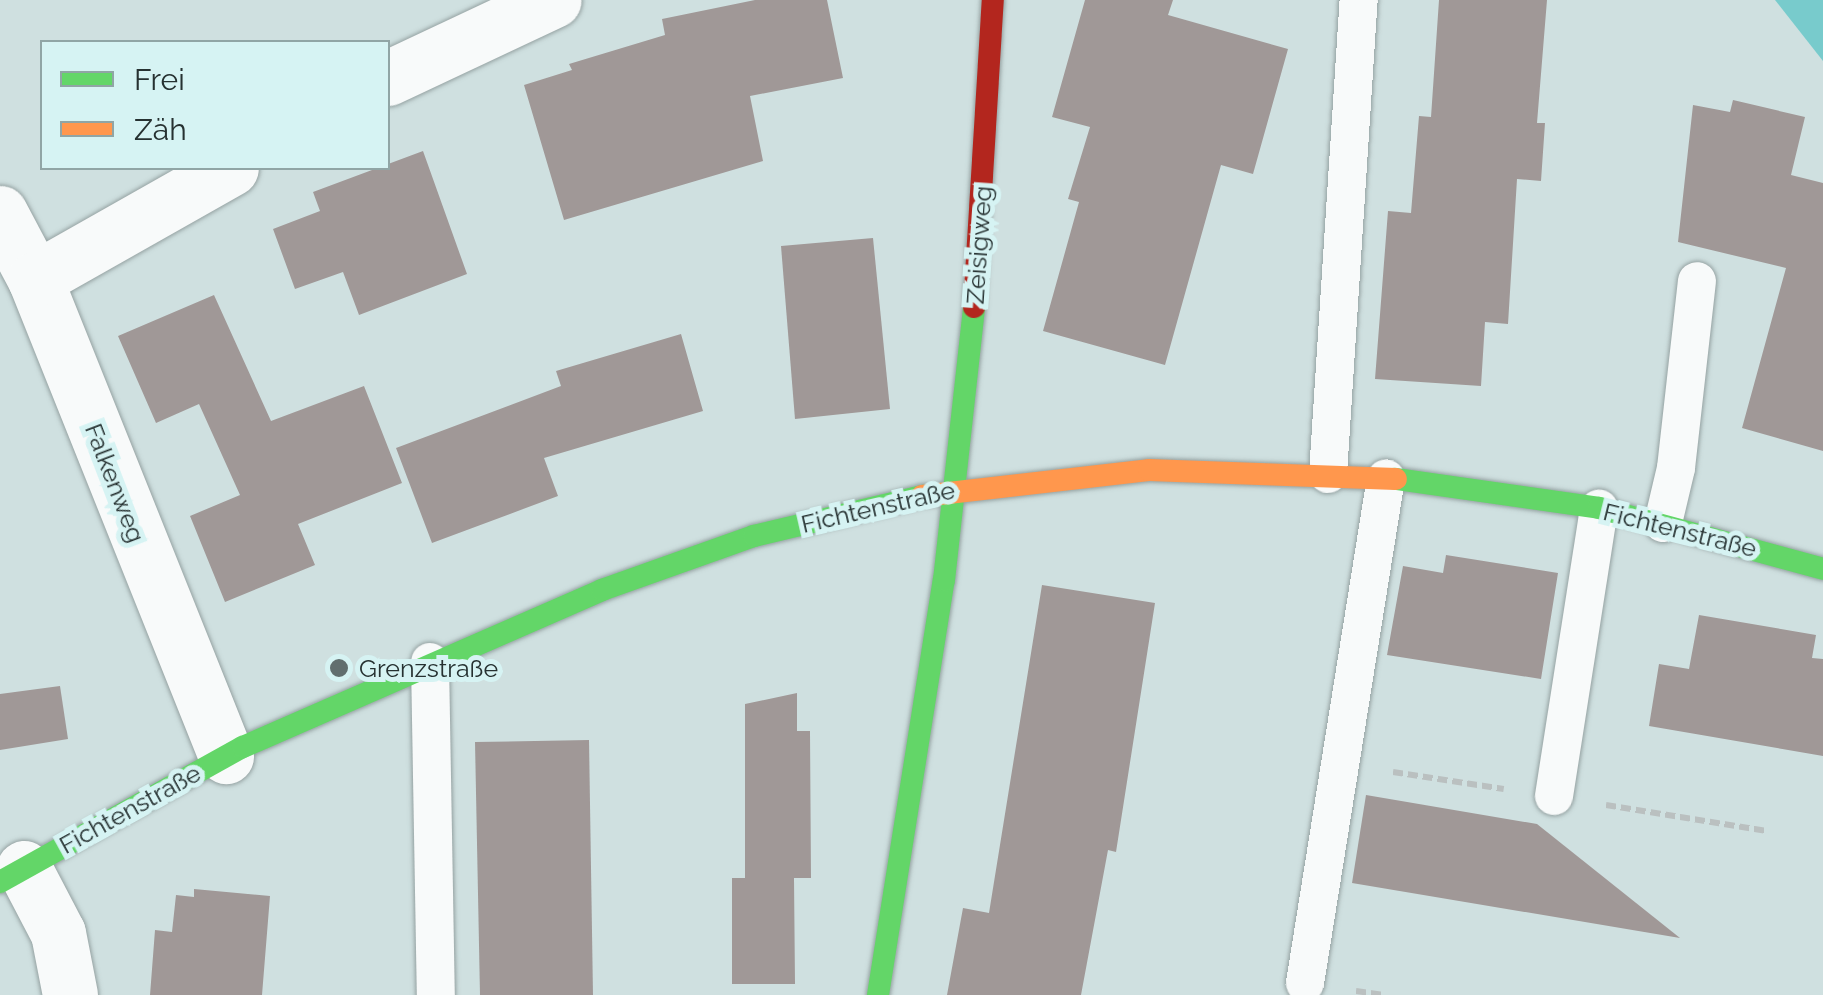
<!DOCTYPE html>
<meta charset="utf-8">
<style>
body{margin:0}
#map{position:relative;width:1823px;height:995px;overflow:hidden;background:#cfe0e0;font-family:Raleway,sans-serif}
div>[style]{position:absolute}
.forest>*{inset:0;background:#78cbcc}
.building>*{inset:0;background:#a09897}
.path>*{height:6px;margin-top:-3px;transform-origin:0;background:repeating-linear-gradient(90deg,#bac0c0 0 10px,transparent 0 15px)}
.roads{filter:drop-shadow(0 0 2px #95a2a2) drop-shadow(0 0 2px #95a2a2)}
.lane>*{height:38px;margin:-19px;padding:0 19px;transform-origin:19px;border-radius:19px;background:#f8fafa}
.street>*{height:55px;margin:-27.5px;padding:0 27.5px;transform-origin:27.5px;border-radius:27.5px;background:#f8fafa}
.fast>*{height:22px;margin:-11px;padding:0 11px;transform-origin:11px;border-radius:11px;background:#63d668}
.slow>*{height:22px;margin:-11px;padding:0 11px;transform-origin:11px;border-radius:11px;background:#ff974d}
.jam>*{height:22px;margin:-11px;padding:0 11px;transform-origin:11px;border-radius:11px;background:#b3261e}
.dots>*{width:28px;height:28px;translate:-50% -50%;box-sizing:border-box;border:5px solid #d6f3f3;border-radius:50%}
span{translate:-50% -50%;white-space:nowrap;text-align:center;line-height:1.15;-webkit-text-stroke:10px #d6f3f3;paint-order:stroke}
.street-label{font-size:25px;color:#263131}
.poi-label{font-size:25px;color:#263131}
.left{translate:0 -50%;text-align:left}
.legend{position:absolute;left:40px;top:40px;width:350px;height:130px;box-sizing:border-box;background:#d6f3f3;border:2px solid #90a5a5;margin:0;padding:12px 18px;list-style:none;font-size:30px;color:#263131}
.legend li{display:flex;align-items:center;gap:20px;height:50px}
.legend b{width:50px;border:2px solid #90a5a5}
</style>
<div id="map">
<div class="forest">
<i style="clip-path:polygon(1775px 0,1823px 0,1823px 61px)"></i>
</div>
<div class="building">
<i style="clip-path:polygon(755px 0,827px 0,843px 78px,750px 96px,763px 161px,564px 220px,524px 85px,572px 70px,569px 64px,665px 35px,662px 19px)"></i>
<i style="clip-path:polygon(1085px 0,1173px 0,1168px 15px,1288px 49px,1253px 174px,1221px 165px,1165px 365px,1043px 331px,1079px 202px,1068px 199px,1090px 127px,1052px 117px)"></i>
<i style="clip-path:polygon(1439px 0,1547px 0,1537px 123px,1545px 123px,1541px 181px,1517px 179px,1508px 324px,1485px 322px,1481px 386px,1375px 379px,1388px 211px,1411px 213px,1419px 116px,1431px 117px)"></i>
<i style="clip-path:polygon(1733px 100px,1805px 117px,1791px 175px,1823px 183px,1823px 451px,1742px 428px,1786px 268px,1678px 242px,1693px 105px,1730px 112px)"></i>
<i style="clip-path:polygon(423px 151px,467px 274px,359px 315px,343px 272px,295px 289px,273px 229px,320px 211px,313px 192px)"></i>
<i style="clip-path:polygon(873px 238px,890px 409px,795px 419px,781px 246px)"></i>
<i style="clip-path:polygon(214px 295px,271px 421px,364px 386px,402px 483px,298px 524px,315px 565px,225px 602px,190px 516px,240px 495px,199px 404px,156px 423px,118px 336px)"></i>
<i style="clip-path:polygon(681px 334px,703px 411px,544px 458px,558px 496px,432px 543px,396px 448px,561px 386px,556px 371px)"></i>
<i style="clip-path:polygon(1446px 555px,1558px 573px,1541px 679px,1387px 655px,1403px 566px,1443px 573px)"></i>
<i style="clip-path:polygon(1042px 585px,1155px 603px,1116px 852px,1108px 850px,1081px 995px,947px 995px,963px 908px,989px 913px)"></i>
<i style="clip-path:polygon(1699px 615px,1816px 635px,1812px 658px,1823px 659px,1823px 756px,1649px 726px,1659px 664px,1689px 669px)"></i>
<i style="clip-path:polygon(60px 686px,68px 739px,0 750px,0 694px)"></i>
<i style="clip-path:polygon(797px 693px,797px 731px,810px 731px,811px 878px,794px 878px,795px 984px,732px 984px,732px 878px,745px 878px,745px 704px)"></i>
<i style="clip-path:polygon(589px 740px,593px 995px,480px 995px,475px 742px)"></i>
<i style="clip-path:polygon(1366px 795px,1537px 824px,1680px 938px,1352px 883px)"></i>
<i style="clip-path:polygon(194px 889px,270px 896px,262px 995px,150px 995px,155px 930px,172px 932px,176px 895px,194px 897px)"></i>
</div>
<div class="path">
<i style="left:1393px;top:772px;width:112px;rotate:8.7deg"></i>
<i style="left:1606px;top:805px;width:163px;rotate:9.2deg"></i>
<i style="left:1356px;top:991px;width:28px;rotate:8deg"></i>
</div>
<div class="roads">
<div class="lane">
<i style="left:1328px;top:474px;width:475px;rotate:-86.3deg"></i>
<i style="left:1663px;top:523px;width:57px;rotate:-76.7deg"></i>
<i style="left:1676px;top:468px;width:188px;rotate:-83.6deg"></i>
<i style="left:430px;top:662px;width:333px;rotate:89deg"></i>
<i style="left:1554px;top:796px;width:291px;rotate:-81.1deg"></i>
<i style="left:1305px;top:983px;width:511px;rotate:-80.89deg"></i>
</div>
<div class="street">
<i style="left:388px;top:78px;width:183px;rotate:-25.2deg"></i>
<i style="left:0;top:213px;width:75px;rotate:62.1deg"></i>
<i style="left:35px;top:279px;width:514px;rotate:68.18deg"></i>
<i style="left:35px;top:279px;width:225px;rotate:-29.5deg"></i>
<i style="left:24px;top:868px;width:73px;rotate:62.4deg"></i>
<i style="left:58px;top:933px;width:63px;rotate:79deg"></i>
</div>
<div class="fast">
<i style="left:1396px;top:479px;width:205px;rotate:8.1deg"></i>
<i style="left:1599px;top:508px;width:232px;rotate:15.2deg"></i>
<i style="left:0;top:882px;width:278px;rotate:-29.1deg"></i>
<i style="left:243px;top:747px;width:392px;rotate:-23.6deg"></i>
<i style="left:602px;top:590px;width:161px;rotate:-19.6deg"></i>
<i style="left:754px;top:536px;width:173px;rotate:-13.4deg"></i>
<i style="left:878px;top:995px;width:420px;rotate:-81deg"></i>
<i style="left:944px;top:580px;width:275px;rotate:-83.7deg"></i>
</div>
<div class="slow">
<i style="left:922px;top:496px;width:228px;rotate:-6.5deg"></i>
<i style="left:1149px;top:470px;width:247px;rotate:2.1deg"></i>
</div>
<div class="jam">
<i style="left:974px;top:307px;width:308px;rotate:-86.5deg"></i>
</div>
</div>
<div class="dots">
<i style="left:339px;top:668px;background:#616e6e"></i>
</div>
<div class="street-label">
<span style="left:979px;top:245px;rotate:-86deg">Zeisigweg</span>
<span style="left:115px;top:483px;rotate:69deg">Falkenweg</span>
<span style="left:878px;top:507px;rotate:-13deg">Fichtenstraße</span>
<span style="left:1680px;top:530px;rotate:14deg">Fichtenstraße</span>
<span style="left:130px;top:809px;rotate:-29deg">Fichtenstraße</span>
</div>
<div class="poi-label">
<span class="left" style="left:359px;top:668px">Grenzstraße</span>
</div>
<ul class="legend">
<li><b style="height:12px;background:#63d668"></b>Frei</li>
<li><b style="height:12px;background:#ff974d"></b>Zäh</li>
</ul>
</div>
